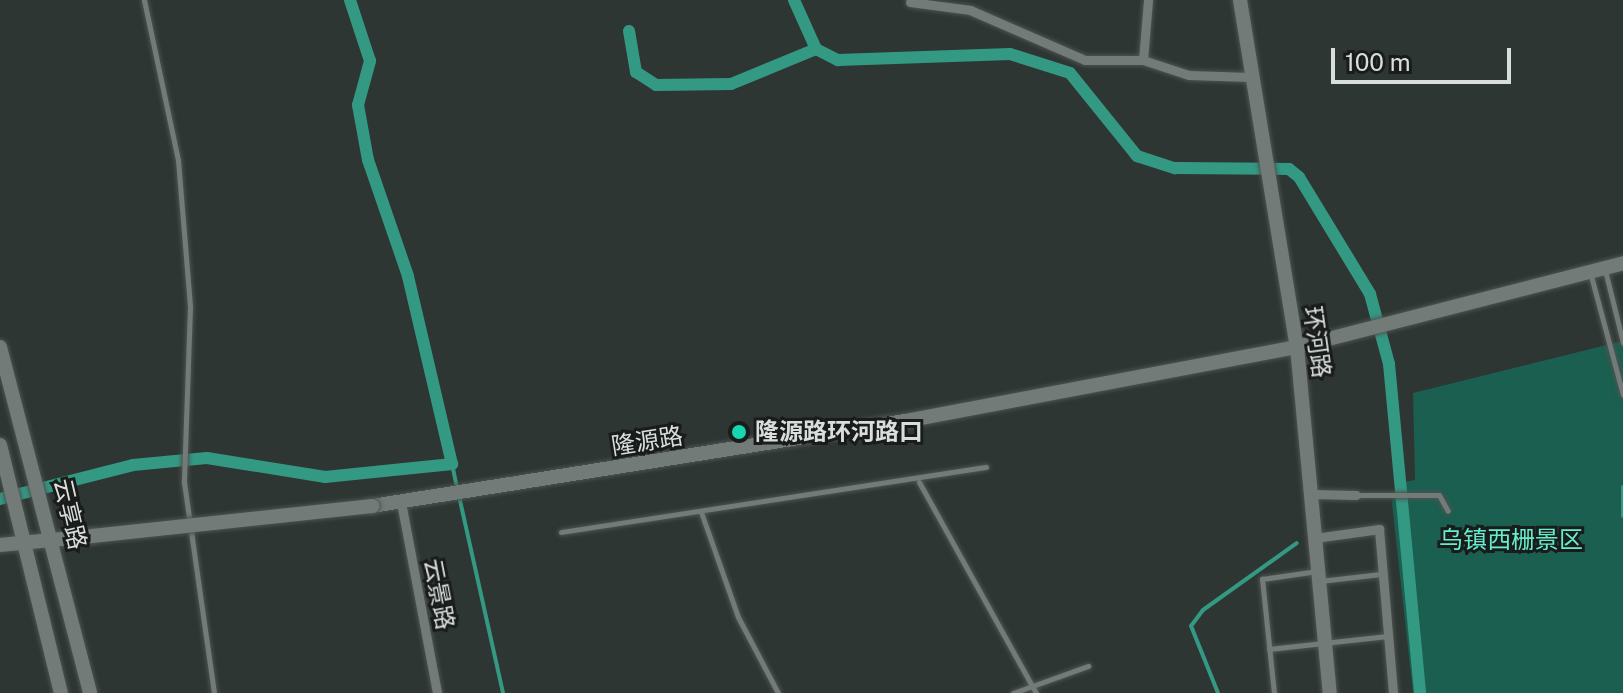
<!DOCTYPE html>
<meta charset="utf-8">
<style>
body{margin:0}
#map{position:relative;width:1623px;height:693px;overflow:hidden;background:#2e3633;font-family:"Public Sans","Noto Sans SC",sans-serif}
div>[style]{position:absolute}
.green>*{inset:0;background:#1a5f50}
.stream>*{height:4px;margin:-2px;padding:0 2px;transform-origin:2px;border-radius:2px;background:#349983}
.canal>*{height:12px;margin:-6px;padding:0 6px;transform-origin:6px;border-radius:6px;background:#349983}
.roads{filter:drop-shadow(0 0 2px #4d5351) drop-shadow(0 0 2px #4d5351)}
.lane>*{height:5px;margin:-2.5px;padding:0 2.5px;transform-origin:2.5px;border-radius:2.5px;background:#727b78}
.street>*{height:9px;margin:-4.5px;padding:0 4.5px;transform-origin:4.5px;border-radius:4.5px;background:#727b78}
.secondary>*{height:14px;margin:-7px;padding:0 7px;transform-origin:7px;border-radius:7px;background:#727b78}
.bridges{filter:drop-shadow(0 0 2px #4d5351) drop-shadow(0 0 2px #4d5351)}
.secondary-bridge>*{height:14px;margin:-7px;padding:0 7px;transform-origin:7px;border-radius:7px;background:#727b78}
.dots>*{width:22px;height:22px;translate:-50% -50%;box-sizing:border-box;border:4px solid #191c1b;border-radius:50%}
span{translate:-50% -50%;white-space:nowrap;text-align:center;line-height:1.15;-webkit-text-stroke:6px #191c1b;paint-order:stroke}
.street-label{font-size:24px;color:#d9dedd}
.poi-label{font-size:24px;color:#d9dedd;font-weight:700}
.left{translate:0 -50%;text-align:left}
.park-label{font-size:24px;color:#64eece}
.scale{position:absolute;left:1331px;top:48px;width:180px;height:36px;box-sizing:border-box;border:4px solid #d9dedd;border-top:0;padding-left:10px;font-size:24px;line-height:28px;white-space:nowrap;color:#d9dedd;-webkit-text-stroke:6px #191c1b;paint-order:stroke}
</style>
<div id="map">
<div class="green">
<i style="clip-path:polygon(1623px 341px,1623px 693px,1413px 693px,1392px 503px,1398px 483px,1415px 480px,1413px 393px)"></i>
</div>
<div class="stream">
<i style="left:452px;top:464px;width:25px;rotate:78deg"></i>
<i style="left:1623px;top:487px;width:29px;rotate:90deg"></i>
<i style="left:459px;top:496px;width:202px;rotate:77.4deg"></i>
<i style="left:1218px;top:693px;width:72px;rotate:-111.9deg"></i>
<i style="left:1191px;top:626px;width:20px;rotate:-53deg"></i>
<i style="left:1203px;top:610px;width:115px;rotate:-35.5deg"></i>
</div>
<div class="canal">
<i style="left:794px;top:0;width:54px;rotate:65.8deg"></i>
<i style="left:816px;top:49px;width:25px;rotate:27deg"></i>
<i style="left:838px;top:60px;width:172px;rotate:-2deg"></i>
<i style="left:1010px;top:54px;width:63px;rotate:17.6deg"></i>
<i style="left:1070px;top:73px;width:107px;rotate:51.1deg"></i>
<i style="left:1137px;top:156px;width:40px;rotate:18deg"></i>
<i style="left:1175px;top:168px;width:114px;rotate:0.5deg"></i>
<i style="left:1289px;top:169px;width:13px;rotate:39deg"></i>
<i style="left:1299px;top:177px;width:137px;rotate:58.7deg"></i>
<i style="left:1370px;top:294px;width:73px;rotate:74.8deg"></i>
<i style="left:1389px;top:364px;width:330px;rotate:84.6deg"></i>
<i style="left:629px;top:31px;width:42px;rotate:80.3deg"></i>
<i style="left:636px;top:72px;width:24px;rotate:33deg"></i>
<i style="left:656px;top:85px;width:75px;rotate:-0.8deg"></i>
<i style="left:731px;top:84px;width:92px;rotate:-22.4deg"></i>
<i style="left:0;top:499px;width:137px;rotate:-14.3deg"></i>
<i style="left:133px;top:465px;width:74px;rotate:-5.4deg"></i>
<i style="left:207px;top:458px;width:120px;rotate:9.1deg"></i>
<i style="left:325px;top:477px;width:128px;rotate:-5.8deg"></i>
<i style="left:452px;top:464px;width:193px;rotate:-103.2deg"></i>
<i style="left:408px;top:276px;width:123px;rotate:-109deg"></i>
<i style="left:368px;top:160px;width:56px;rotate:-100.3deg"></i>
<i style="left:358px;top:105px;width:46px;rotate:-74.7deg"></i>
<i style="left:370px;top:61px;width:64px;rotate:-108.2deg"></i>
</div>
<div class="roads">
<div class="lane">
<i style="left:144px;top:0;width:164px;rotate:78deg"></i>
<i style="left:178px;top:160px;width:147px;rotate:85.3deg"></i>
<i style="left:190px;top:307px;width:175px;rotate:92deg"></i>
<i style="left:184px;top:482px;width:213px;rotate:81.9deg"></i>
<i style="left:1605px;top:270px;width:75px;rotate:76.1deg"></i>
<i style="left:1590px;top:272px;width:127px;rotate:75deg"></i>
<i style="left:919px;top:482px;width:241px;rotate:61deg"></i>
<i style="left:1356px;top:495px;width:83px"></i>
<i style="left:1439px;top:495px;width:18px;rotate:61deg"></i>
<i style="left:701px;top:512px;width:111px;rotate:70.6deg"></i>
<i style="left:738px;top:617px;width:86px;rotate:62.2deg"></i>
<i style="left:561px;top:532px;width:430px;rotate:-8.7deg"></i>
<i style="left:1320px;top:581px;width:61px;rotate:-6.5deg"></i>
<i style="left:1269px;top:649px;width:119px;rotate:-6.3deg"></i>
<i style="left:1013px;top:693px;width:80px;rotate:-19.8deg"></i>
<i style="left:1274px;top:693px;width:115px;rotate:-96deg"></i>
<i style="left:1262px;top:579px;width:56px;rotate:-8.3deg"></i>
</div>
<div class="street">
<i style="left:910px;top:2px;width:61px;rotate:7.6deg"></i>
<i style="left:970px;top:10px;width:125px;rotate:23.5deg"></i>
<i style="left:1085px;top:60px;width:58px"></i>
<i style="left:1143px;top:60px;width:48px;rotate:18.1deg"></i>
<i style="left:1189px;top:75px;width:61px;rotate:1.9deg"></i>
<i style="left:1143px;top:60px;width:60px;rotate:-85.2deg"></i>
<i style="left:1311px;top:494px;width:45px;rotate:1.3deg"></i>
<i style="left:401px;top:502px;width:194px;rotate:79.3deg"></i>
<i style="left:1315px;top:538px;width:65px;rotate:-8deg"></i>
<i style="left:1379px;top:529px;width:165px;rotate:85.1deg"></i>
</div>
<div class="secondary">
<i style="left:1240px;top:0;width:352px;rotate:80.7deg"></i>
<i style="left:1297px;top:347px;width:348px;rotate:84.6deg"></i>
<i style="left:0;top:347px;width:358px;rotate:75.4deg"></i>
<i style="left:0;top:445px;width:255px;rotate:76.2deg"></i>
<i style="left:372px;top:506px;width:540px;rotate:-9.06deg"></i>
<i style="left:905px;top:421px;width:399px;rotate:-10.7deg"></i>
<i style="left:1297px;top:347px;width:337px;rotate:-14.4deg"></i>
<i style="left:0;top:545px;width:92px;rotate:-5.6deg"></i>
</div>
</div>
<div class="bridges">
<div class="secondary-bridge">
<i style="left:92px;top:536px;width:282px;rotate:-6.1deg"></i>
</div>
</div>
<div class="dots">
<i style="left:739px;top:432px;background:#16d5b3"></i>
</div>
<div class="street-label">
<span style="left:1317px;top:342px;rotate:82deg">环河路</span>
<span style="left:647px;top:441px;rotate:-9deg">隆源路</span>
<span style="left:70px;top:514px;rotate:77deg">云享路</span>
<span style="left:439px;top:594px;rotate:79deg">云景路</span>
</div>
<div class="poi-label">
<span class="left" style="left:755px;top:432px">隆源路环河路口</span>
</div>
<div class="park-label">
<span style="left:1511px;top:540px">乌镇西栅景区</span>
</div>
<div class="scale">100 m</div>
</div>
